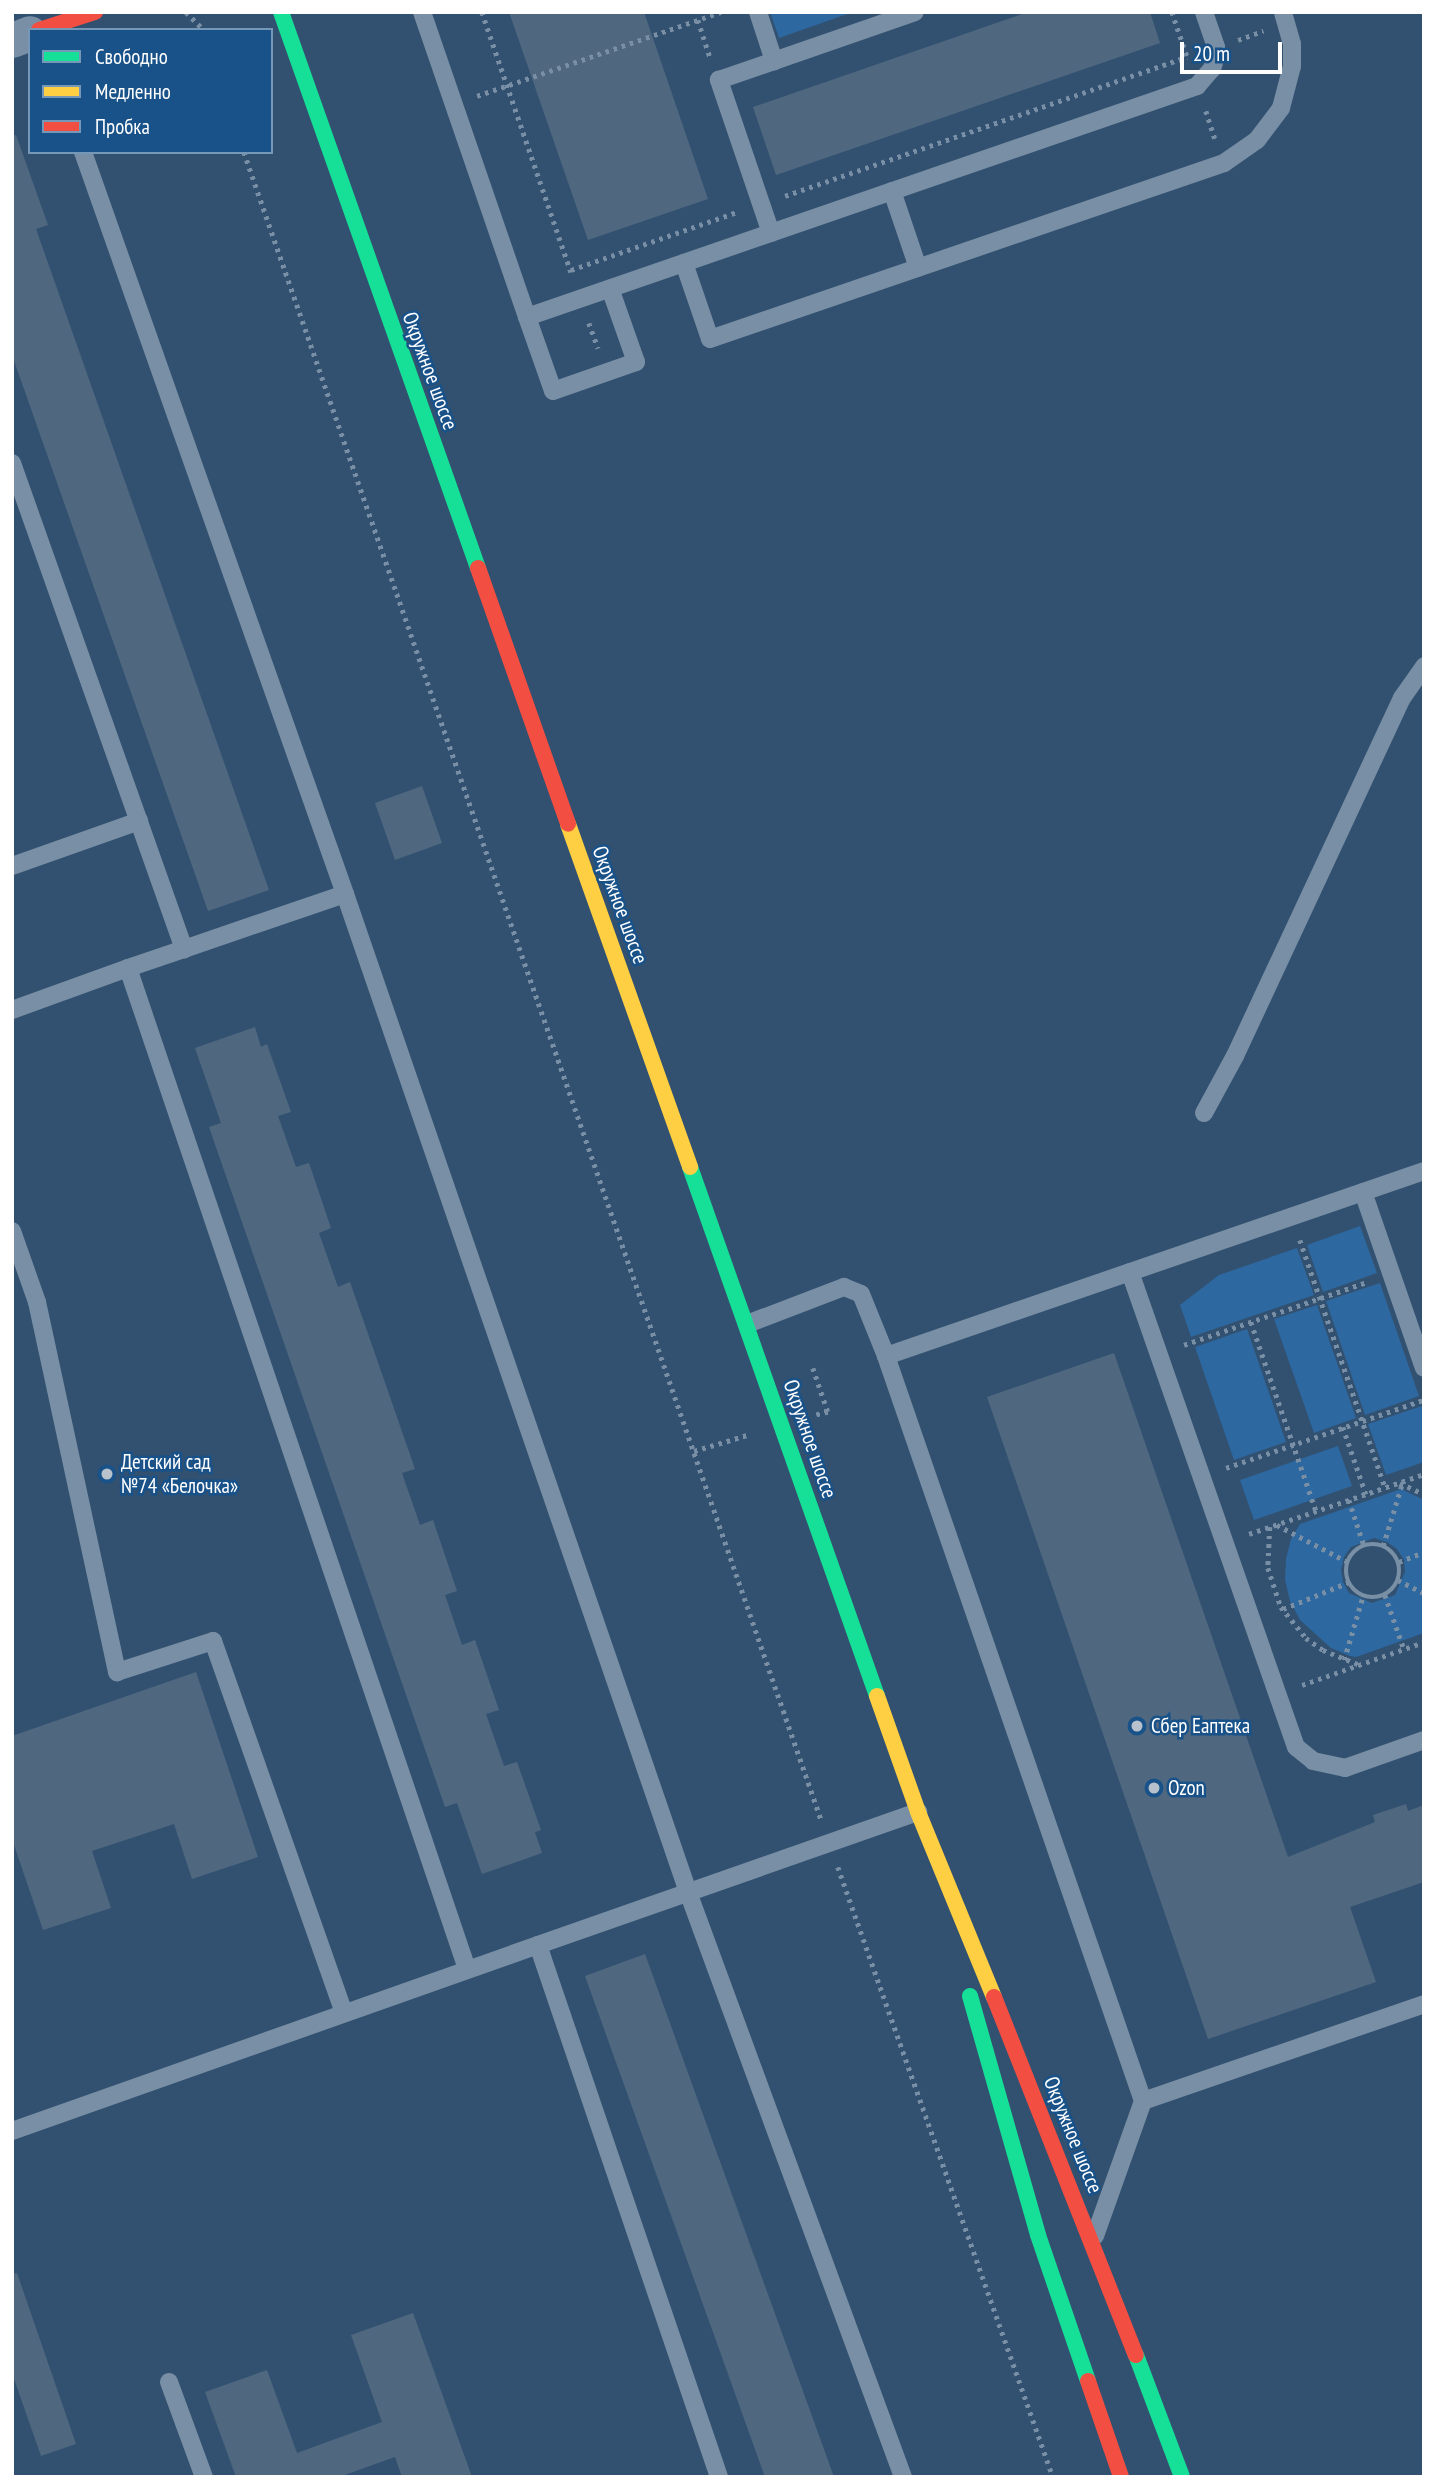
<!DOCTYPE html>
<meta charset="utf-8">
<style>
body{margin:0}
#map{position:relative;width:1436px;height:2489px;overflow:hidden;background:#325170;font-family:"PT Sans Narrow",sans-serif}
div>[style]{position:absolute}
.green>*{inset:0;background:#2d68a0}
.building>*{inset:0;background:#4f6880}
.path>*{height:4.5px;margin-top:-2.25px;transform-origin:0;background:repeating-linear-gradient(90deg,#798fa5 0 3.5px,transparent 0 8.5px)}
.path>.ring{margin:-2.25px;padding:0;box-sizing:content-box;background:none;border:4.5px solid #798fa5;border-radius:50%}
.lane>*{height:18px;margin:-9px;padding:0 9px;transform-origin:9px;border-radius:9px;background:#798fa5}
.street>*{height:35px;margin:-17.5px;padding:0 17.5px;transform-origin:17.5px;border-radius:17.5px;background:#798fa5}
.fast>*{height:16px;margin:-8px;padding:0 8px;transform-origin:8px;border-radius:8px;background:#16e098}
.slow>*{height:16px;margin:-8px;padding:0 8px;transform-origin:8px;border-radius:8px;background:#ffcf43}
.jam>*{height:16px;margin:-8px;padding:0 8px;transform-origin:8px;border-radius:8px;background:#f24e42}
.dots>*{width:19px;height:19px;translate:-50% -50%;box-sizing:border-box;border:4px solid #195289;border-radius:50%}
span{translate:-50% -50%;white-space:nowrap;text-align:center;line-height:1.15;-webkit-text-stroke:5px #195289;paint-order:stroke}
.street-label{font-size:21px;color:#fff}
.poi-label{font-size:21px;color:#fff}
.left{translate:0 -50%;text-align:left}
.frame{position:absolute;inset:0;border:14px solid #fff;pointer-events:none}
.legend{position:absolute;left:28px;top:28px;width:245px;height:126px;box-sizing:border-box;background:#195289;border:2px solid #7597b8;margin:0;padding:9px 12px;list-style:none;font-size:21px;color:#fff}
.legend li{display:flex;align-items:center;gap:14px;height:35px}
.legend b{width:35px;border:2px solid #7597b8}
.scale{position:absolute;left:1180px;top:42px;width:102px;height:32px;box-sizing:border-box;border:4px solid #fff;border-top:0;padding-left:9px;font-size:21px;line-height:24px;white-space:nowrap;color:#fff;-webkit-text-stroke:5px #195289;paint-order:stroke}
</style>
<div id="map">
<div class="green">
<i style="clip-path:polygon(770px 12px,853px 12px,779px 38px)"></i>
<i style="clip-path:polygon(1360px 1226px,1377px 1273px,1323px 1292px,1307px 1245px)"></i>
<i style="clip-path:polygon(1297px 1248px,1314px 1295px,1191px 1337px,1180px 1305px,1219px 1275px)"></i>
<i style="clip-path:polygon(1380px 1283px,1419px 1396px,1365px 1415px,1326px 1301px)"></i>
<i style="clip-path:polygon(1317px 1305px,1356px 1418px,1314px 1433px,1274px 1319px)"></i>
<i style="clip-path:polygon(1247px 1329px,1286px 1442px,1234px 1460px,1195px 1347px)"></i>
<i style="clip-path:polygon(1422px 1406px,1424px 1462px,1386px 1475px,1368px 1424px)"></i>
<i style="clip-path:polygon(1338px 1446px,1352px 1486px,1254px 1520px,1240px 1480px)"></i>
<i style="clip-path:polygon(evenodd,1401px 1489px,1424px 1500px,1424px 1633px,1356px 1657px,1350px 1656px,1331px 1648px,1300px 1620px,1290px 1601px,1285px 1580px,1286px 1559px,1291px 1539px,1300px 1524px,1401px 1489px,1374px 1538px,1387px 1542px,1397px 1549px,1404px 1560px,1405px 1572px,1395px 1595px,1372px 1603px,1349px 1593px,1343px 1582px,1341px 1570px,1344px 1557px,1351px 1547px,1374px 1538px)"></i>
</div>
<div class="building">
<i style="clip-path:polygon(509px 12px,644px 12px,708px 199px,588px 240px)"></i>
<i style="clip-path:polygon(1028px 12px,1150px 12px,1160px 43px,776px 175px,753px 107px)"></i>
<i style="clip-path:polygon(16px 135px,48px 225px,36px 229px,269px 890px,208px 911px,12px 355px,12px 136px)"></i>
<i style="clip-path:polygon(422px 786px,442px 843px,395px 860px,375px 803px)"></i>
<i style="clip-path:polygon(255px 1027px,261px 1047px,267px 1044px,291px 1112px,278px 1116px,296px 1167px,309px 1163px,331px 1228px,319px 1233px,338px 1287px,350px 1282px,415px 1469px,402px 1473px,420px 1525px,433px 1520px,457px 1591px,445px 1595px,462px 1645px,475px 1640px,499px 1710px,486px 1714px,504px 1766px,517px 1762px,541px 1830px,535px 1832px,542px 1853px,482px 1874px,457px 1803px,445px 1807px,209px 1127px,221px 1123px,195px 1048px)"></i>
<i style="clip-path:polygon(1114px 1353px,1288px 1857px,1375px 1822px,1373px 1815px,1406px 1804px,1408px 1811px,1424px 1805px,1424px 1882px,1350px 1907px,1376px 1982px,1208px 2039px,987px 1397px)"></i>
<i style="clip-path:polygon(196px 1672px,258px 1857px,192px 1879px,174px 1824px,92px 1851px,111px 1908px,43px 1930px,12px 1839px,12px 1736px)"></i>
<i style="clip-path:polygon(645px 1954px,834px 2477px,765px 2477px,585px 1976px)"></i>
<i style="clip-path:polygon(17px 2273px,76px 2444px,41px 2456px,12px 2373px,12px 2274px)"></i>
<i style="clip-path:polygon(413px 2313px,472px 2477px,402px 2477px,395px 2457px,339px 2477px,236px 2477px,205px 2392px,267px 2370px,297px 2453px,382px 2422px,351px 2335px)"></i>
</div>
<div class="path">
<i style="left:186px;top:12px;width:25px;rotate:45deg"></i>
<i style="left:482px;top:12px;width:275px;rotate:71.1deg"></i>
<i style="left:1172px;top:12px;width:50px;rotate:71.2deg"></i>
<i style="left:698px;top:20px;width:38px;rotate:72deg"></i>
<i style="left:1238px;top:40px;width:27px;rotate:-20deg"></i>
<i style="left:477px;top:96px;width:258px;rotate:-19deg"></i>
<i style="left:1206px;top:111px;width:29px;rotate:72deg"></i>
<i style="left:244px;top:152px;width:1764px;rotate:70.91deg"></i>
<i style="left:785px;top:196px;width:425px;rotate:-19.1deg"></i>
<i style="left:571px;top:270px;width:176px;rotate:-19.3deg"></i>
<i style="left:589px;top:323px;width:27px;rotate:70deg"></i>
<i style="left:1300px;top:1240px;width:261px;rotate:71deg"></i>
<i style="left:1251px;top:1322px;width:200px;rotate:71deg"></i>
<i style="left:1184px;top:1345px;width:194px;rotate:-19deg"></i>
<i style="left:813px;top:1368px;width:46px;rotate:71.2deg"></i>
<i style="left:828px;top:1412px;width:12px;rotate:166deg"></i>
<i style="left:1343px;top:1427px;width:71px;rotate:71.1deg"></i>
<i style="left:694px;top:1451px;width:55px;rotate:-16.8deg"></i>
<i style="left:1226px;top:1468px;width:209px;rotate:-19deg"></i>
<i style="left:1400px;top:1483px;width:26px;rotate:25deg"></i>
<i style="left:1349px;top:1500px;width:47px;rotate:71.6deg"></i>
<i style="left:1277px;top:1525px;width:80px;rotate:27.5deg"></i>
<i style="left:1270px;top:1527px;width:41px;rotate:92.8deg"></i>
<i style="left:1268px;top:1568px;width:41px;rotate:71.6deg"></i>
<i style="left:1281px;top:1607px;width:40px;rotate:51deg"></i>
<i style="left:1306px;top:1638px;width:21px;rotate:35deg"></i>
<i style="left:1323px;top:1650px;width:40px;rotate:22deg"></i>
<i style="left:1249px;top:1534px;width:185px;rotate:-18.9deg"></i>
<i class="ring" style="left:1346px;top:1544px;width:49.5px;height:49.5px"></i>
<i style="left:1383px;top:1546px;width:65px;rotate:-73deg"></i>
<i style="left:1399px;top:1562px;width:27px;rotate:-22deg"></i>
<i style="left:1398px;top:1580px;width:29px;rotate:27deg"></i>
<i style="left:1385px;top:1595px;width:57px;rotate:70.6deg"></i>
<i style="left:1283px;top:1609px;width:71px;rotate:-22.2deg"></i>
<i style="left:1344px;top:1660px;width:67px;rotate:-73.5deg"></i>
<i style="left:1302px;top:1685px;width:129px;rotate:-19.4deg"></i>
<i style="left:838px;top:1867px;width:647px;rotate:70.58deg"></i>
</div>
<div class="lane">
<i style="left:422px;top:12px;width:323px;rotate:71deg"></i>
<i style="left:527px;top:317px;width:709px;rotate:-19.02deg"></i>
<i style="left:1197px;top:86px;width:23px;rotate:-49deg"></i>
<i style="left:1212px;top:69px;width:10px;rotate:-73deg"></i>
<i style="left:1215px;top:59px;width:12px;rotate:-85deg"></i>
<i style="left:1216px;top:47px;width:37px;rotate:-109deg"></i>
<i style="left:758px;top:12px;width:52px;rotate:71.9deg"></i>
<i style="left:83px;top:152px;width:787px;rotate:70.55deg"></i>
<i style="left:892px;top:191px;width:81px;rotate:71.3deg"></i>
<i style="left:771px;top:233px;width:162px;rotate:-108.8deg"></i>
<i style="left:719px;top:80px;width:207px;rotate:-19.1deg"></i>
<i style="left:684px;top:263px;width:80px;rotate:71.1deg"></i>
<i style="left:710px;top:339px;width:543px;rotate:-18.9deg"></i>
<i style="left:1224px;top:163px;width:40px;rotate:-34.9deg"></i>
<i style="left:1257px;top:140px;width:40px;rotate:-53deg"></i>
<i style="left:1281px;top:108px;width:43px;rotate:-75.3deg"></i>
<i style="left:1292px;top:66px;width:22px;rotate:-90deg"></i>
<i style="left:1292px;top:44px;width:33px;rotate:-106deg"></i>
<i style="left:527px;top:317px;width:78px;rotate:70.6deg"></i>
<i style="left:553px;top:391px;width:88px;rotate:-19.3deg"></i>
<i style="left:636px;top:362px;width:78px;rotate:-109.4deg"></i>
<i style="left:12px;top:463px;width:516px;rotate:70.51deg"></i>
<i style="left:184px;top:949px;width:170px;rotate:-18.9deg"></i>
<i style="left:345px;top:894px;width:1055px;rotate:71.03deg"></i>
<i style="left:688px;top:1892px;width:623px;rotate:69.82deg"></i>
<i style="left:12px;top:866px;width:135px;rotate:-19.5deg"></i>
<i style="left:184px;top:949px;width:59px;rotate:161.3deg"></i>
<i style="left:128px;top:968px;width:1057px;rotate:71.29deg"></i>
<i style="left:12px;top:1010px;width:123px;rotate:-19.9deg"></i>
<i style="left:1204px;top:1113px;width:65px;rotate:-61.5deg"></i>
<i style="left:1235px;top:1056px;width:395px;rotate:-65deg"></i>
<i style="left:1402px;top:698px;width:39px;rotate:-55deg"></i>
<i style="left:1363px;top:1192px;width:186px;rotate:70.9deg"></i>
<i style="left:12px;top:1231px;width:75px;rotate:70.6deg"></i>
<i style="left:37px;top:1302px;width:379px;rotate:77.8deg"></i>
<i style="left:117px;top:1672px;width:101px;rotate:-17.9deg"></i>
<i style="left:213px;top:1641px;width:394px;rotate:70.6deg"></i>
<i style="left:1130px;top:1272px;width:503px;rotate:70.74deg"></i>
<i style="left:1296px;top:1747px;width:22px;rotate:39deg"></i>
<i style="left:1313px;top:1761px;width:33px;rotate:12deg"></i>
<i style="left:1345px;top:1768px;width:84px;rotate:-19.5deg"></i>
<i style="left:747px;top:1324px;width:104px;rotate:-20.9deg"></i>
<i style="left:844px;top:1287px;width:18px;rotate:22deg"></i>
<i style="left:861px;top:1294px;width:67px;rotate:68deg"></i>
<i style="left:886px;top:1356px;width:788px;rotate:70.97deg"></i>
<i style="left:1143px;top:2101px;width:143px;rotate:109.6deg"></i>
<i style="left:886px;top:1356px;width:569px;rotate:-18.98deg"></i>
<i style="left:1143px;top:2101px;width:297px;rotate:-19deg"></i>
<i style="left:12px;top:2131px;width:558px;rotate:-19.47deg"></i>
<i style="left:169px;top:2382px;width:101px;rotate:69.8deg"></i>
<i style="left:719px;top:2477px;width:562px;rotate:-108.79deg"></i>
<i style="left:538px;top:1945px;width:403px;rotate:-19.3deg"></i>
</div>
<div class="street">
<i style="left:12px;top:40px;width:19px;rotate:-21deg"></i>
</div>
<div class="fast">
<i style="left:281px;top:12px;width:590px;rotate:70.49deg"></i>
<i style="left:690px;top:1167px;width:561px;rotate:70.53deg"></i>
<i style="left:970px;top:1996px;width:248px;rotate:74.1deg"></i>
<i style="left:1038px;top:2235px;width:154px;rotate:71.1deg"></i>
<i style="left:1136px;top:2355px;width:130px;rotate:69.3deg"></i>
</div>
<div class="slow">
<i style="left:568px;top:824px;width:364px;rotate:70.4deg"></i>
<i style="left:877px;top:1696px;width:123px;rotate:70.5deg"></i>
<i style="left:918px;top:1812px;width:200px;rotate:67.7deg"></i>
</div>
<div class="jam">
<i style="left:39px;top:30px;width:59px;rotate:-17.8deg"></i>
<i style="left:478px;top:568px;width:271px;rotate:70.6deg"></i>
<i style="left:994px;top:1997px;width:385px;rotate:68.4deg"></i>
<i style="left:1088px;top:2381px;width:102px;rotate:71deg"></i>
</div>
<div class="dots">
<i style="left:107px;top:1474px;background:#b7c2cd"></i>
<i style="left:1137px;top:1726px;background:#b7c2cd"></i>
<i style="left:1154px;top:1788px;background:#b7c2cd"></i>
</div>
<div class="street-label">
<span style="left:430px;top:371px;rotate:70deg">Окружное шоссе</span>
<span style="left:620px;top:905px;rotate:70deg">Окружное шоссе</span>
<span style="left:810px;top:1439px;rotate:71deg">Окружное шоссе</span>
<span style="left:1073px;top:2135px;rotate:68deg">Окружное шоссе</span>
</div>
<div class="poi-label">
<span class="left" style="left:121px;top:1474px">Детский сад<br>№74 «Белочка»</span>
<span class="left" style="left:1151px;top:1726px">Сбер Еаптека</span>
<span class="left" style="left:1168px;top:1788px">Ozon</span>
</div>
<div class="frame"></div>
<ul class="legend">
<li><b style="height:9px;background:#16e098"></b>Свободно</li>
<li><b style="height:9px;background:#ffcf43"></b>Медленно</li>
<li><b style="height:9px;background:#f24e42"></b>Пробка</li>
</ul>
<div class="scale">20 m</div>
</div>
